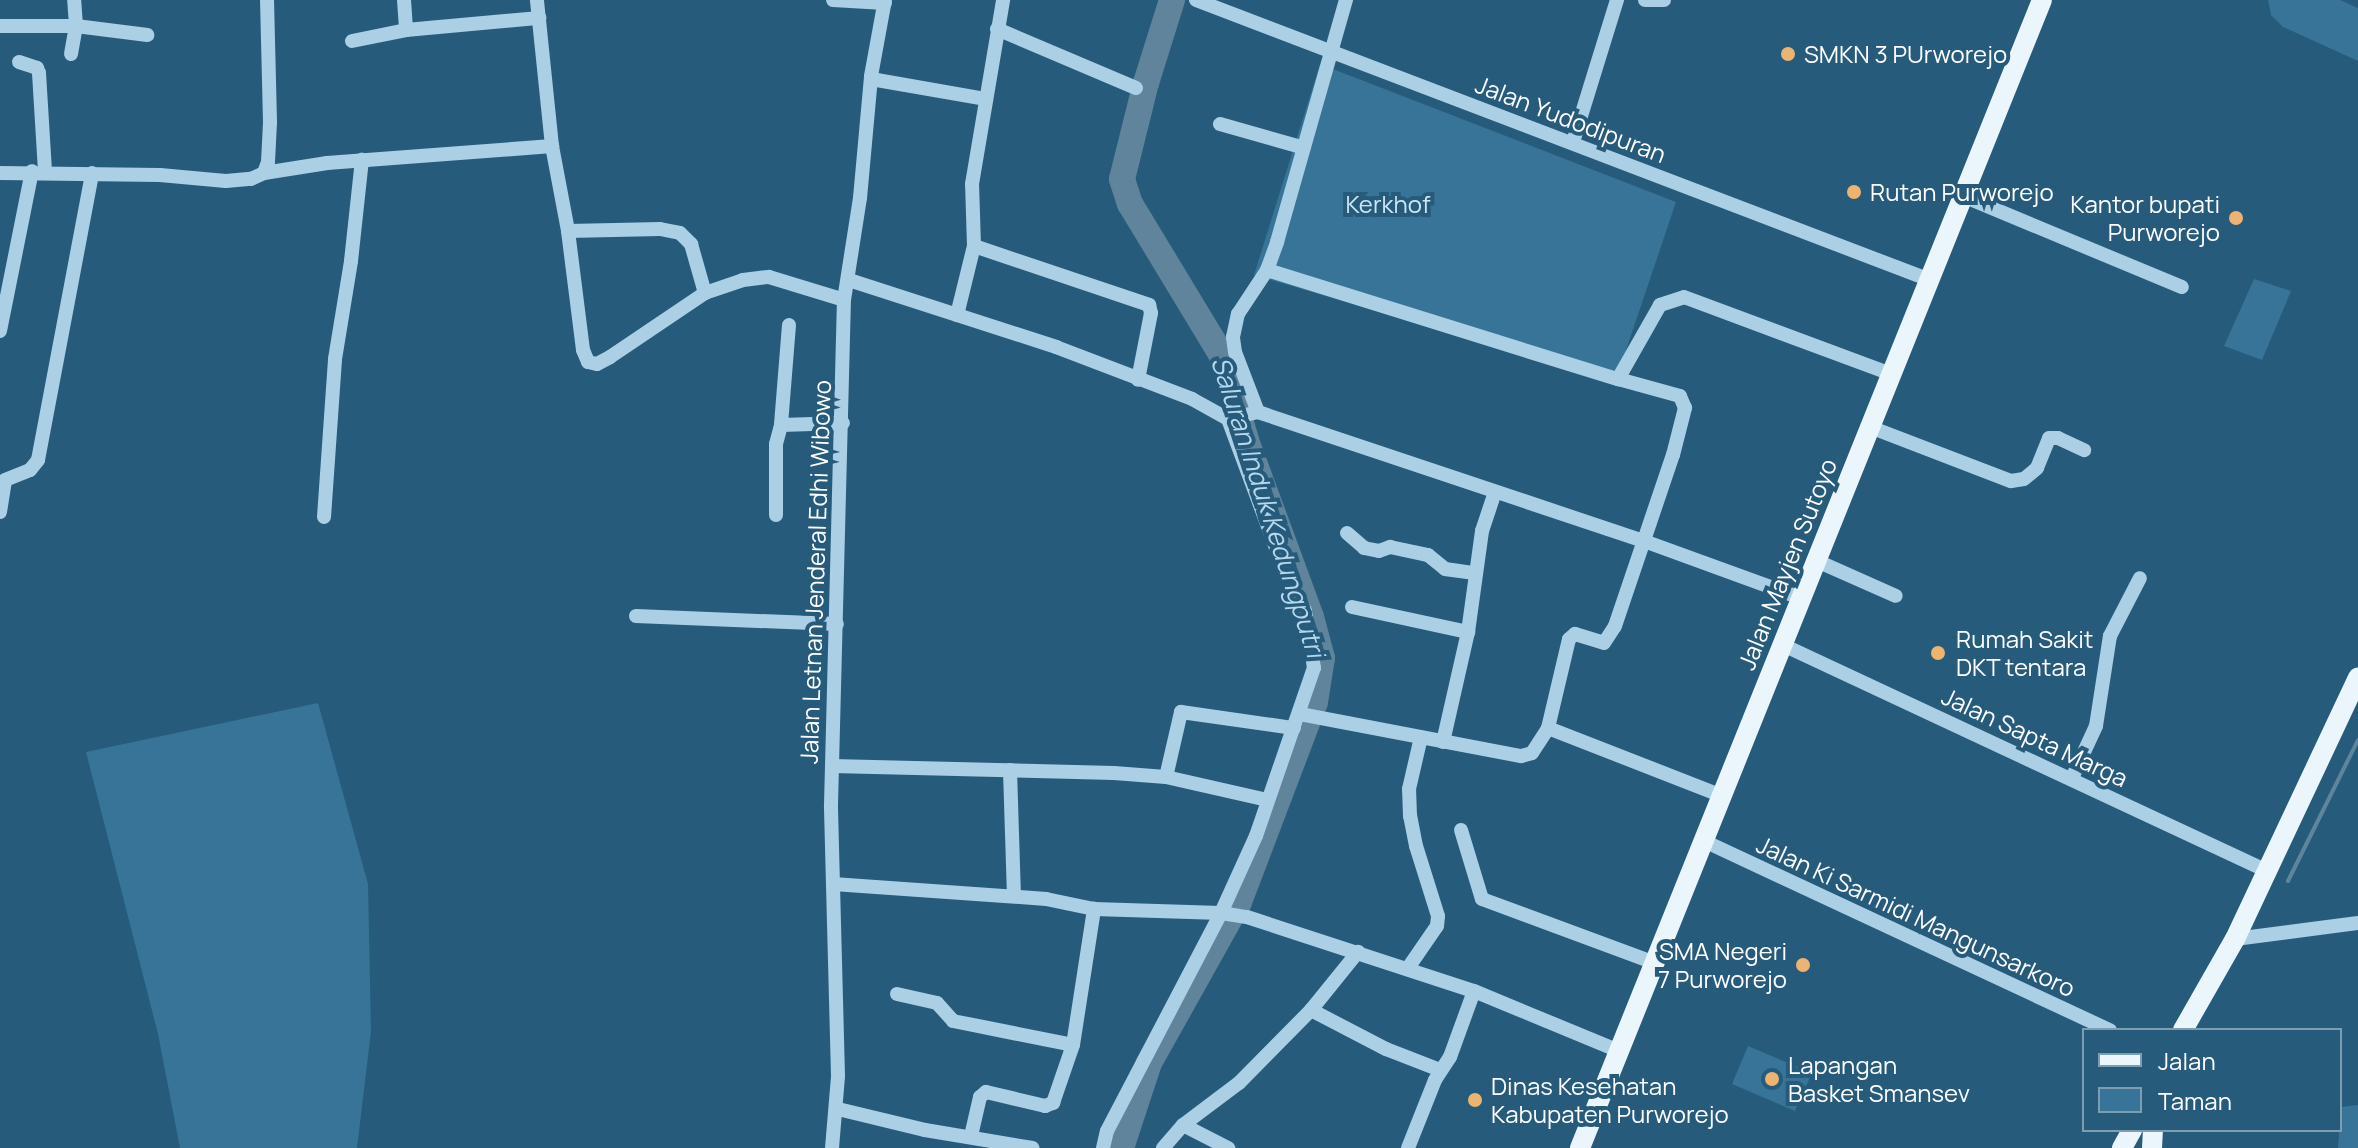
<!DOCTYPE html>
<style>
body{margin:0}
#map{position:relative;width:2358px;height:1148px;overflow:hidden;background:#265b7c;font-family:Manrope,sans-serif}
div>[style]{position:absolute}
.green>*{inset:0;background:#377497}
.stream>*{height:4px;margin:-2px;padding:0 2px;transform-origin:2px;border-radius:2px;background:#5f849b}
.river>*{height:26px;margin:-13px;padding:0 13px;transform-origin:13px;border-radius:13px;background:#5f849b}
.minor>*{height:14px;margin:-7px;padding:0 7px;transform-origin:7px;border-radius:7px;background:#abcfe4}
.major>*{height:20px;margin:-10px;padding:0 10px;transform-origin:10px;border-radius:10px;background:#ebf5fc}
.dots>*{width:22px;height:22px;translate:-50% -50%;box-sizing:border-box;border:4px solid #265b7c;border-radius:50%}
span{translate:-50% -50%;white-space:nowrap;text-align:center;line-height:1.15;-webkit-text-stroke:8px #265b7c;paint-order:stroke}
.poi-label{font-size:24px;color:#fff}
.left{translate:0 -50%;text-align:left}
.right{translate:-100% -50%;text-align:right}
.street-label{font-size:24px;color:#fff}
.park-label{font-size:24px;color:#cee6f4}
.water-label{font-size:26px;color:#b6d8ec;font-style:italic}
.legend{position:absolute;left:2082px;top:1028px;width:260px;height:104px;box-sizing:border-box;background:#265b7c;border:2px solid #7d9db0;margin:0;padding:10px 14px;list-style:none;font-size:24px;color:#fff}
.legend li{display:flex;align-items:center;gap:16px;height:40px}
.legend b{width:40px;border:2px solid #7d9db0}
</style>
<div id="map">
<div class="green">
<i style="clip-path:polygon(2268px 0,2340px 0,2358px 8px,2358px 61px,2283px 27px,2271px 15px)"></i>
<i style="clip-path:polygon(1320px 64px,1676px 202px,1616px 380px,1254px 275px)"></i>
<i style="clip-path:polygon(2254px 279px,2291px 291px,2262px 360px,2224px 346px)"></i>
<i style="clip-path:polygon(318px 703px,368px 884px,371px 1031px,357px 1148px,180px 1148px,158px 1034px,86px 752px)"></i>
<i style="clip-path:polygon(1748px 1046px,1812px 1073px,1795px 1111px,1732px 1084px)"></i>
<i style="clip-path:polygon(2358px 1105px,2358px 1148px,2338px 1148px,2341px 1107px)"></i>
</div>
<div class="stream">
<i style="left:2288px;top:881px;width:157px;rotate:-63.6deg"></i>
</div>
<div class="river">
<i style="left:1121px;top:1148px;width:89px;rotate:-71.8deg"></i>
<i style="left:1149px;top:1063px;width:184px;rotate:-60.8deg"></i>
<i style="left:1239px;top:902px;width:214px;rotate:-69.2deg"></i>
<i style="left:1315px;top:702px;width:45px;rotate:-81deg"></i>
<i style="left:1322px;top:658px;width:42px;rotate:-105deg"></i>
<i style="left:1311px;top:617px;width:189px;rotate:-110.2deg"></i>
<i style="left:1246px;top:440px;width:90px;rotate:-106.2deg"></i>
<i style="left:1221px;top:354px;width:175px;rotate:-121.2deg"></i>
<i style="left:1130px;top:204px;width:26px;rotate:-108deg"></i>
<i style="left:1122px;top:179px;width:99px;rotate:-76deg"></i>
<i style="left:1146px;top:83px;width:87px;rotate:-72.6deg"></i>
</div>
<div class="minor">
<i style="left:404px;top:0;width:30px;rotate:86deg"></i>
<i style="left:833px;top:0;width:52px;rotate:3.3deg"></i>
<i style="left:1196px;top:0;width:786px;rotate:20.88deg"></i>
<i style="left:1645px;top:0;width:19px"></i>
<i style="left:0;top:26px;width:76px"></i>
<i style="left:76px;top:26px;width:72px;rotate:7.2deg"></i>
<i style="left:997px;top:29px;width:151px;rotate:23deg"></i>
<i style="left:352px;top:41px;width:55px;rotate:-11.5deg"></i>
<i style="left:406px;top:30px;width:134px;rotate:-5.2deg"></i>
<i style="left:71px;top:54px;width:28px;rotate:-80deg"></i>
<i style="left:76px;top:26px;width:26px;rotate:-94deg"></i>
<i style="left:19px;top:62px;width:19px;rotate:18deg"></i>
<i style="left:37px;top:68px;width:5px;rotate:68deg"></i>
<i style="left:39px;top:73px;width:98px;rotate:86.5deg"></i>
<i style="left:871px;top:79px;width:117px;rotate:9.9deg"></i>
<i style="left:1220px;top:124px;width:87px;rotate:15.9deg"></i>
<i style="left:1573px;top:142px;width:149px;rotate:-72.8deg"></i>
<i style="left:552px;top:146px;width:86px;rotate:79.3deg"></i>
<i style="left:568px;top:231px;width:120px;rotate:82.8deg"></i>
<i style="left:583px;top:350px;width:13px;rotate:67deg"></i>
<i style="left:588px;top:362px;width:9px;rotate:13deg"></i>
<i style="left:597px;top:364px;width:15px;rotate:-28deg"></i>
<i style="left:610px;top:357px;width:115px;rotate:-34deg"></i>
<i style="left:705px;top:293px;width:40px;rotate:-18.9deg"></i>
<i style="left:743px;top:280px;width:26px;rotate:-7deg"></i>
<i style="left:769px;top:277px;width:78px;rotate:17deg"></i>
<i style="left:0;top:173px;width:160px;rotate:0.7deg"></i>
<i style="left:160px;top:175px;width:66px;rotate:5.2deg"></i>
<i style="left:226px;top:181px;width:25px;rotate:-5deg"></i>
<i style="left:251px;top:179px;width:14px;rotate:-25deg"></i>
<i style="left:264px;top:173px;width:64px;rotate:-9deg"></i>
<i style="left:327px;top:163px;width:226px;rotate:-4.3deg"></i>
<i style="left:552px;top:146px;width:147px;rotate:-95.9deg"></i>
<i style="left:264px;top:173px;width:12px;rotate:-70deg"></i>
<i style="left:268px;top:162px;width:40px;rotate:-87.1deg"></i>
<i style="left:270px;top:122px;width:122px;rotate:-91.4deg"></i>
<i style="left:1963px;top:196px;width:237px;rotate:22.6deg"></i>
<i style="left:568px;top:231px;width:92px;rotate:-1.2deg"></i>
<i style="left:660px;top:229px;width:20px;rotate:11deg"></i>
<i style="left:680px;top:233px;width:16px;rotate:45deg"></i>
<i style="left:691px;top:244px;width:51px;rotate:74.1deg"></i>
<i style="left:974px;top:246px;width:185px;rotate:18.6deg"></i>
<i style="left:1149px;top:305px;width:8px;rotate:76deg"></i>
<i style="left:1151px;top:313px;width:68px;rotate:101deg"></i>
<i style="left:1267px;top:270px;width:368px;rotate:17.3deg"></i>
<i style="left:1618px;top:379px;width:85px;rotate:-60.4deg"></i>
<i style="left:1660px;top:305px;width:25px;rotate:-18deg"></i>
<i style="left:1684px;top:297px;width:221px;rotate:20.4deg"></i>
<i style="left:849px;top:280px;width:218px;rotate:17.9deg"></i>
<i style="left:1056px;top:347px;width:146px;rotate:20.9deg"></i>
<i style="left:1192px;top:399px;width:41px;rotate:29.1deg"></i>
<i style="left:1228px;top:419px;width:31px;rotate:-13deg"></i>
<i style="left:1258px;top:412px;width:407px;rotate:18.5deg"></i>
<i style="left:1644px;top:541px;width:167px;rotate:20deg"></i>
<i style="left:957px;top:315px;width:71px;rotate:-76.2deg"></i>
<i style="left:974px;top:246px;width:62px;rotate:-91.8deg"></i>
<i style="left:972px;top:184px;width:187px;rotate:-80.4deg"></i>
<i style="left:789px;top:325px;width:100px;rotate:94.6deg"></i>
<i style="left:781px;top:425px;width:62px;rotate:-1.8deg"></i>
<i style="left:0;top:331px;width:163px;rotate:-78.7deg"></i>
<i style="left:1258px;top:412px;width:64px;rotate:-111deg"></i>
<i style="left:1235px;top:352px;width:15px;rotate:-98deg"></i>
<i style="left:1233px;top:337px;width:24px;rotate:-78deg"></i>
<i style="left:1238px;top:314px;width:53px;rotate:-56.6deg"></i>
<i style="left:1267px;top:270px;width:30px;rotate:-70deg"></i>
<i style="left:1277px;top:242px;width:252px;rotate:-74.1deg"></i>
<i style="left:1870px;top:427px;width:151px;rotate:21deg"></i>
<i style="left:2011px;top:481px;width:13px;rotate:-9deg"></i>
<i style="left:2024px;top:479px;width:17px;rotate:-40deg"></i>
<i style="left:2037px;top:468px;width:32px;rotate:-68deg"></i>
<i style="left:2049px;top:438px;width:9px"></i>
<i style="left:2058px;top:438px;width:29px;rotate:25deg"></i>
<i style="left:0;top:512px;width:32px;rotate:-81deg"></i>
<i style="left:5px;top:480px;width:27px;rotate:-22deg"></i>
<i style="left:30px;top:470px;width:13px;rotate:-51deg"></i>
<i style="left:38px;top:460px;width:292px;rotate:-79.3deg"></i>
<i style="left:776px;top:515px;width:71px;rotate:-90deg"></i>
<i style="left:776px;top:444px;width:20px;rotate:-75deg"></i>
<i style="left:324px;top:517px;width:158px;rotate:-86deg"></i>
<i style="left:335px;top:359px;width:99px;rotate:-80.7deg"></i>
<i style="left:351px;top:261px;width:102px;rotate:-83.8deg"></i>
<i style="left:1347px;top:533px;width:23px;rotate:41deg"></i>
<i style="left:1364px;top:548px;width:15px;rotate:11deg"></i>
<i style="left:1379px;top:551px;width:12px;rotate:-20deg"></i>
<i style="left:1390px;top:547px;width:39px;rotate:12deg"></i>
<i style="left:1428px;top:555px;width:22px;rotate:39deg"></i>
<i style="left:1445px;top:569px;width:30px;rotate:8deg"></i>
<i style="left:1817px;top:561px;width:86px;rotate:23.9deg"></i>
<i style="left:1352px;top:607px;width:119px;rotate:12.2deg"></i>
<i style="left:636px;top:616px;width:201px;rotate:2.3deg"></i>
<i style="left:1783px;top:645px;width:534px;rotate:25.03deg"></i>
<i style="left:1300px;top:714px;width:225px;rotate:10.8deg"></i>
<i style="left:1521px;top:756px;width:11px;rotate:-15deg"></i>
<i style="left:1532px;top:753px;width:30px;rotate:-57deg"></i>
<i style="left:1548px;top:728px;width:91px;rotate:-76.7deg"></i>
<i style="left:1569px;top:639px;width:8px;rotate:-40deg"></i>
<i style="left:1575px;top:634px;width:30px;rotate:17deg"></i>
<i style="left:1604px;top:643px;width:20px;rotate:-57deg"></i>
<i style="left:1615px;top:626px;width:181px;rotate:-71.3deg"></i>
<i style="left:1673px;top:455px;width:49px;rotate:-75.7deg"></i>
<i style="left:1685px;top:408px;width:13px;rotate:-113deg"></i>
<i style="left:1680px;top:396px;width:64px;rotate:-164.7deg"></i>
<i style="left:1548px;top:728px;width:187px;rotate:21.3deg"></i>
<i style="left:1443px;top:742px;width:113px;rotate:-77.2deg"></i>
<i style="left:1468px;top:632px;width:102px;rotate:-82.1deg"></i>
<i style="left:1482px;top:531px;width:41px;rotate:-71.6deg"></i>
<i style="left:832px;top:766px;width:282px;rotate:1.4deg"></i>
<i style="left:1114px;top:773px;width:52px;rotate:4.4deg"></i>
<i style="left:1166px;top:777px;width:104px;rotate:12.8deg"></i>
<i style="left:1010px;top:770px;width:126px;rotate:88.2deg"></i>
<i style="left:1166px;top:777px;width:67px;rotate:-77deg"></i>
<i style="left:1181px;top:712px;width:114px;rotate:8.1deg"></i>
<i style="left:2072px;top:778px;width:57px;rotate:-65.2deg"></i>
<i style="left:2096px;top:726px;width:91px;rotate:-81.2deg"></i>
<i style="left:2110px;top:636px;width:65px;rotate:-62.7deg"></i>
<i style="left:1461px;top:830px;width:72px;rotate:73.1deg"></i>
<i style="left:1482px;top:899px;width:184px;rotate:20.3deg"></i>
<i style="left:1704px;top:841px;width:448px;rotate:25deg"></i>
<i style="left:833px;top:884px;width:214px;rotate:4deg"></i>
<i style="left:1046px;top:899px;width:49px;rotate:11.8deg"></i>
<i style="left:1094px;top:909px;width:127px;rotate:1.8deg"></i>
<i style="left:1221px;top:913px;width:26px;rotate:9deg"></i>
<i style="left:1247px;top:917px;width:239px;rotate:18.1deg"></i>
<i style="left:1474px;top:991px;width:157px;rotate:22.5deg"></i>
<i style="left:2235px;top:939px;width:124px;rotate:-7.4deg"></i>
<i style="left:1408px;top:968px;width:51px;rotate:-55.4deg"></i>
<i style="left:1437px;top:926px;width:10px;rotate:-84deg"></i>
<i style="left:1438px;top:916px;width:73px;rotate:-107.4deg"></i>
<i style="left:1416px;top:846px;width:31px;rotate:-101deg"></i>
<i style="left:1410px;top:816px;width:27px;rotate:-92deg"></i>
<i style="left:1409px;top:789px;width:53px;rotate:-77deg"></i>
<i style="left:897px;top:994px;width:41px;rotate:12.7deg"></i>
<i style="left:937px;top:1003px;width:24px;rotate:48deg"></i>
<i style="left:953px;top:1021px;width:122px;rotate:11.3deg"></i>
<i style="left:1311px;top:1010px;width:85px;rotate:27.5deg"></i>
<i style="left:1386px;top:1049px;width:58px;rotate:21.3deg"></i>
<i style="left:838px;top:1109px;width:89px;rotate:13.6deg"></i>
<i style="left:925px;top:1130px;width:109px;rotate:9.5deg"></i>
<i style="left:1183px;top:1125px;width:51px;rotate:27.1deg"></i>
<i style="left:971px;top:1136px;width:40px;rotate:-77deg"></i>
<i style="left:980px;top:1097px;width:8px;rotate:-40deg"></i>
<i style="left:986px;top:1092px;width:61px;rotate:13.3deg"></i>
<i style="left:1045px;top:1106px;width:9px;rotate:-21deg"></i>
<i style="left:1053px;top:1103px;width:61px;rotate:-71deg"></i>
<i style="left:1073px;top:1045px;width:138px;rotate:-81.2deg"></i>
<i style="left:832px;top:1148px;width:72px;rotate:-85.2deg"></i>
<i style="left:838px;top:1076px;width:271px;rotate:-91.5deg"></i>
<i style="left:831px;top:805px;width:505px;rotate:-88.53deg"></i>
<i style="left:844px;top:300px;width:103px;rotate:-81.1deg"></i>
<i style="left:860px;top:198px;width:122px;rotate:-84.8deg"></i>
<i style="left:871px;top:76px;width:77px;rotate:-79.6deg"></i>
<i style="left:1103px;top:1148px;width:17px;rotate:-77deg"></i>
<i style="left:1107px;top:1131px;width:246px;rotate:-62.4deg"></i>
<i style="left:1221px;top:913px;width:85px;rotate:-65.6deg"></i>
<i style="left:1256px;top:836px;width:178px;rotate:-71deg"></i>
<i style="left:1314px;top:668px;width:58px;rotate:-99deg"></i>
<i style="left:1305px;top:611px;width:49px;rotate:-116.6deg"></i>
<i style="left:1283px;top:567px;width:158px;rotate:-110.4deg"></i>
<i style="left:1163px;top:1148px;width:30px;rotate:-49deg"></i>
<i style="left:1183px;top:1125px;width:70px;rotate:-36.9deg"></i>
<i style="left:1239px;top:1083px;width:103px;rotate:-45.4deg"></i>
<i style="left:1311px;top:1010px;width:75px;rotate:-51deg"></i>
<i style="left:1408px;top:1148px;width:73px;rotate:-68.3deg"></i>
<i style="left:1435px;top:1080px;width:27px;rotate:-57deg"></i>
<i style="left:1450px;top:1057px;width:70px;rotate:-70deg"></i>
</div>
<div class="major">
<i style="left:2183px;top:1030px;width:105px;rotate:-60.3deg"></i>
<i style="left:2235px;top:939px;width:289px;rotate:-64.8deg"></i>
<i style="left:1580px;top:1148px;width:1237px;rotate:-68.08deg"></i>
<i style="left:2122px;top:1148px;width:21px;rotate:-61deg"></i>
<i style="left:2152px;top:1148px;width:18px;rotate:-87deg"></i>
</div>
<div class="dots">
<i style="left:1788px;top:54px;background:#edb371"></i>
<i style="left:1854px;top:192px;background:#edb371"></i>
<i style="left:2236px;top:218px;background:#edb371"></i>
<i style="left:1938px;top:653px;background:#edb371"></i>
<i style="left:1803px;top:965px;background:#edb371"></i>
<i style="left:1772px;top:1079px;background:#edb371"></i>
<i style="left:1475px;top:1100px;background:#edb371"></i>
</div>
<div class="poi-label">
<span class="left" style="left:1804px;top:54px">SMKN 3 PUrworejo</span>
<span class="left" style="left:1870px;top:192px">Rutan Purworejo</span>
<span class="right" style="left:2220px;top:218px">Kantor bupati<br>Purworejo</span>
<span class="left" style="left:1956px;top:653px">Rumah Sakit<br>DKT tentara</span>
<span class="right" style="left:1787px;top:965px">SMA Negeri<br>7 Purworejo</span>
<span class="left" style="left:1788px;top:1079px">Lapangan<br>Basket Smansev</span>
<span class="left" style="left:1491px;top:1100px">Dinas Kesehatan<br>Kabupaten Purworejo</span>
</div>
<div class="street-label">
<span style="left:1571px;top:119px;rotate:21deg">Jalan Yudodipuran</span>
<span style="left:1787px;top:564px;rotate:-68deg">Jalan Mayjen Sutoyo</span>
<span style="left:815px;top:572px;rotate:-88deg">Jalan Letnan Jenderal Edhi Wibowo</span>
<span style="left:2035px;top:737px;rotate:25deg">Jalan Sapta Marga</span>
<span style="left:1916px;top:916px;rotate:25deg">Jalan Ki Sarmidi Mangunsarkoro</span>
</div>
<div class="park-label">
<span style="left:1388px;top:204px">Kerkhof</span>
</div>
<div class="water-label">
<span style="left:1268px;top:507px;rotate:72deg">Saluran Induk Kedungputri</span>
</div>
<ul class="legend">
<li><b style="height:10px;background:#ebf5fc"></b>Jalan</li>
<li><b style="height:22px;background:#377497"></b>Taman</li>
</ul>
</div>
